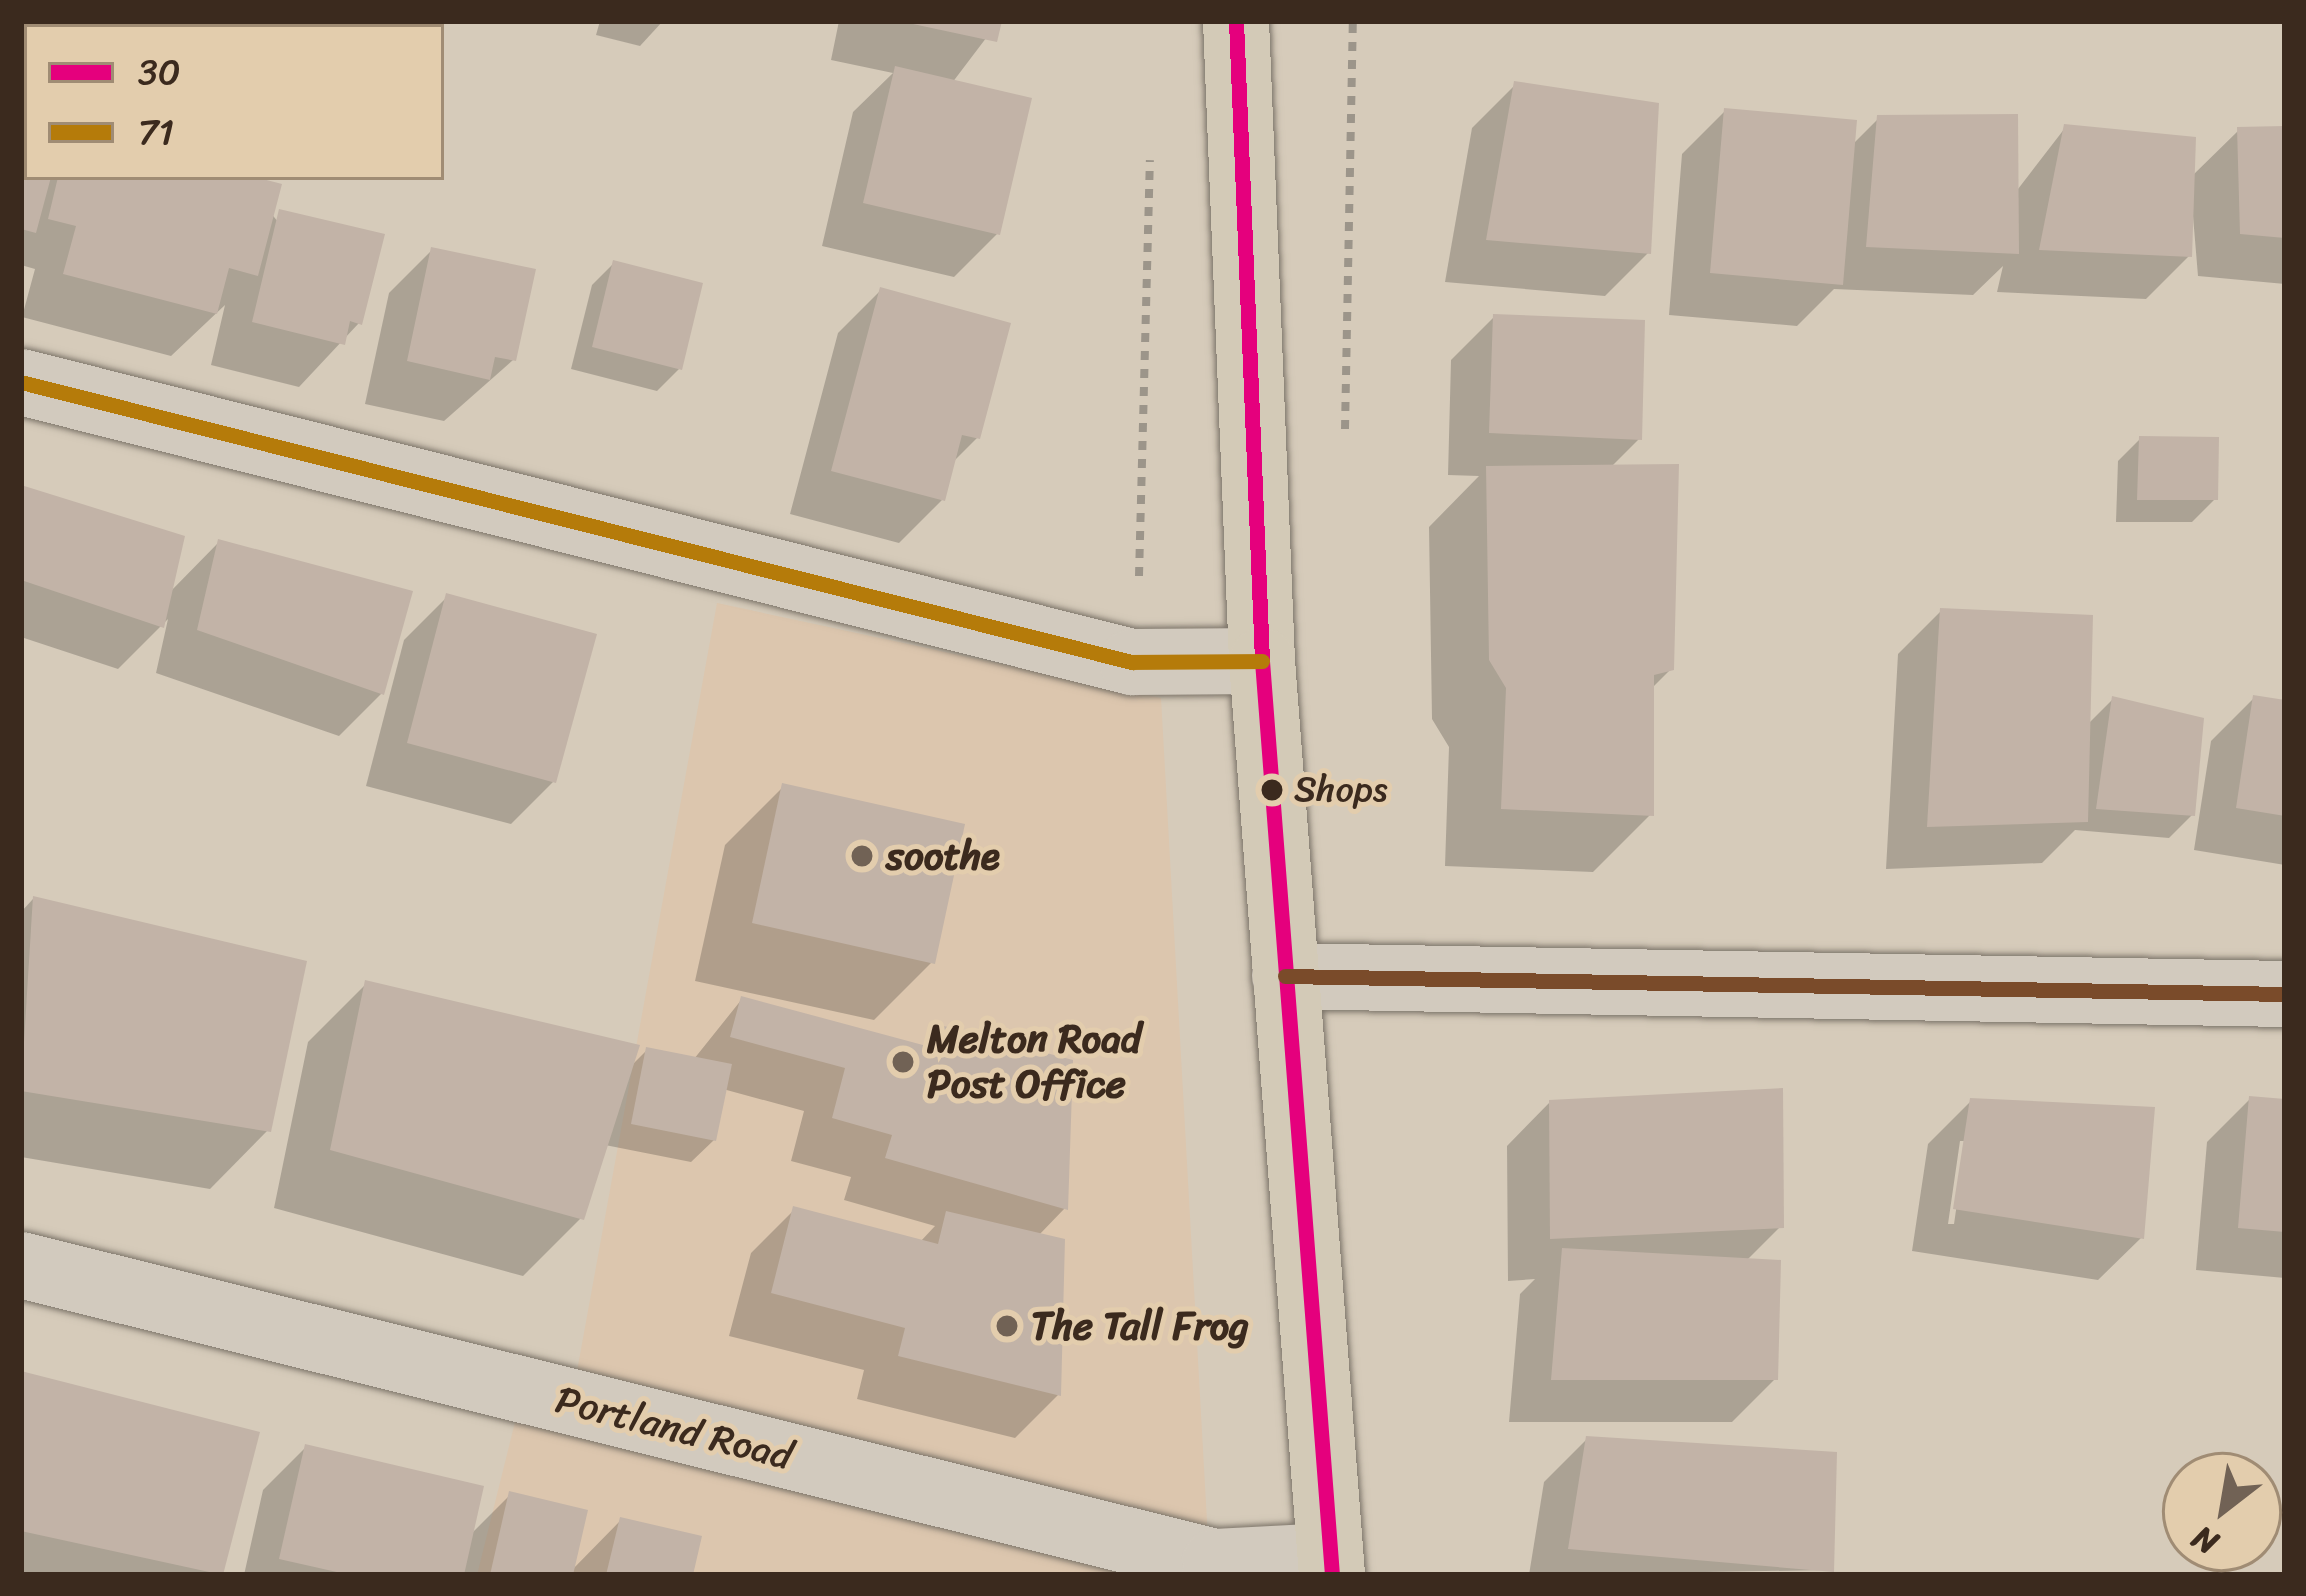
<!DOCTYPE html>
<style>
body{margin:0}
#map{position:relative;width:2306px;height:1596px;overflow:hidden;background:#d6cbba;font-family:Sriracha,sans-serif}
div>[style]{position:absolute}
.built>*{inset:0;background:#dcc6ae}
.shadow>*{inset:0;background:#0003}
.building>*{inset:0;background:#c2b3a7}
.path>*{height:8px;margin-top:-4px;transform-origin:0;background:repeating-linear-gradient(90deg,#9c958a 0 9px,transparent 0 18px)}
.roads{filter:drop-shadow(0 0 3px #7c7469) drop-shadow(0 0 3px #7c7469)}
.street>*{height:66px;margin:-33px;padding:0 33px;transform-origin:33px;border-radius:33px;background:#d2cabe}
.primary>*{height:66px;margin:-33px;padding:0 33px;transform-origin:33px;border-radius:33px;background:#d3cab7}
.bus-1>*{height:15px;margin:-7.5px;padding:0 7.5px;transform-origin:7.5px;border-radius:7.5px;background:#e5007d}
.bus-2>*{height:15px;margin:-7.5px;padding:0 7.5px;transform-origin:7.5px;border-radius:7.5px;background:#b57b0a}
.bus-3>*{height:15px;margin:-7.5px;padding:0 7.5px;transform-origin:7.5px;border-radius:7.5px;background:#7a4b2a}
.dots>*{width:33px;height:33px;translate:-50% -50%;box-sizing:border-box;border:6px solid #e3cdad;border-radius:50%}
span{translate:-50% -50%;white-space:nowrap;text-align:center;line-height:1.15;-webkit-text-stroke:10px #e3cdad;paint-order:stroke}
.bus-label{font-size:36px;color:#3b2a1e}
.left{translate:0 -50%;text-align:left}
.poi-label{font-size:39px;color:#3b2a1e;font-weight:700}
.street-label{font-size:39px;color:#3b2a1e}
.frame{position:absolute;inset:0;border:24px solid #3b2a1e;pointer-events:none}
.legend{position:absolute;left:24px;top:24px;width:420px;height:156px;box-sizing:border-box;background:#e3cdad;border:3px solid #a08c74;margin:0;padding:15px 21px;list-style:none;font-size:36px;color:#3b2a1e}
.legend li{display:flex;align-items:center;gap:24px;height:60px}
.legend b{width:60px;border:3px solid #a08c74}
.north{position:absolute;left:2162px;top:1452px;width:120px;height:120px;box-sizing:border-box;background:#e3cdad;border:3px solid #a08c74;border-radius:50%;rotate:211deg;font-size:33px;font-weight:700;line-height:48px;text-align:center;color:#3b2a1e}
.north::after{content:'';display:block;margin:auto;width:42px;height:54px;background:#716255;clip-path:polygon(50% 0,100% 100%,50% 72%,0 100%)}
</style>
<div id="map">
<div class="built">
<i style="clip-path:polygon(717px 603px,1161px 698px,1210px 1575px,477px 1575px,516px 1418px,567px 1426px)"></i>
</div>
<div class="shadow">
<i style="clip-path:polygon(600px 21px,663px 21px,640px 46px,596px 35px)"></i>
<i style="clip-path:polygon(839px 21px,999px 21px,952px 83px,997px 234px,954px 277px,822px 246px,853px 112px,893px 73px,831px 60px)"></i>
<i style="clip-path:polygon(1515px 85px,1648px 253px,1605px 296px,1445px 282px,1472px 128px)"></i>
<i style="clip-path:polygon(1725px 111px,1852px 145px,1879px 118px,2018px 189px,2065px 128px,2192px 176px,2239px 130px,2285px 129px,2285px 284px,2198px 276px,2191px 192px,2189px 256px,2146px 299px,1997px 292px,2003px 266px,1973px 295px,1834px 289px,1797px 326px,1669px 315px,1682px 154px)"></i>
<i style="clip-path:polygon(21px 153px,27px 177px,242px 177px,359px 323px,299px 387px,211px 365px,225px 305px,171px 356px,22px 317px,35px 269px,21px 265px)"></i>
<i style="clip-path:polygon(432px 250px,513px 360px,444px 421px,365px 404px,389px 293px)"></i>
<i style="clip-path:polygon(614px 263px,679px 369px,657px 391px,571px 369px,592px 285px)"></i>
<i style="clip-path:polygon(881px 290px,977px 438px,952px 463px,942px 500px,899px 543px,790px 514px,838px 333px)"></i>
<i style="clip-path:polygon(1494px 317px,1639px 439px,1610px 468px,1672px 668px,1651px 689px,1651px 814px,1593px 872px,1445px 866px,1449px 747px,1432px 719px,1429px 527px,1479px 476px,1448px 475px,1451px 360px)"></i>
<i style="clip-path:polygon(2140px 439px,2215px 499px,2192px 522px,2116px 522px,2118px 461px)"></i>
<i style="clip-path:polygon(21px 488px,169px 593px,219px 542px,382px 693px,339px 736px,156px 673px,168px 619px,118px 669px,21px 637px)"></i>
<i style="clip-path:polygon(447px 597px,554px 781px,511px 824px,366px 786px,404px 640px)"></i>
<i style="clip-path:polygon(1941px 611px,2087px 725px,2113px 699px,2192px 815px,2169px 838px,2075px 830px,2042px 863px,1886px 869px,1898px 654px)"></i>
<i style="clip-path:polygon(2254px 698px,2285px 703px,2285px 865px,2194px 850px,2211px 741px)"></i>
<i style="clip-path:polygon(783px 787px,932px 962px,874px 1020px,695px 981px,725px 845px)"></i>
<i style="clip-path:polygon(33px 899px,268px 1130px,210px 1189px,21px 1157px,21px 912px)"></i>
<i style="clip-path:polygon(366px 984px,630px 1067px,647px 1050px,694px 1059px,742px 999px,921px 1048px,941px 1028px,1065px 1208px,1038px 1236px,1058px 1395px,1015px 1438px,857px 1399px,864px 1370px,729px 1336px,751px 1253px,794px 1210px,920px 1242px,935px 1226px,844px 1200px,851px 1177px,791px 1161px,804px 1111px,723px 1089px,714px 1140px,691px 1162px,605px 1145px,581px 1218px,523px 1276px,274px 1208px,308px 1042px)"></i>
<i style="clip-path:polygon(2250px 1099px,2285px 1102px,2285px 1278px,2196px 1270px,2207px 1142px)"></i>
<i style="clip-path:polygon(evenodd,1971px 1101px,2141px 1238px,2098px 1280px,1912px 1251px,1928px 1144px,1971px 1101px,1960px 1141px,1966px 1141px,1954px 1224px,1948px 1224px,1960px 1141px)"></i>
<i style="clip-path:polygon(1550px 1102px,1781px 1226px,1746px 1261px,1775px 1379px,1732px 1422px,1509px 1422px,1520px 1294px,1535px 1279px,1508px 1281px,1507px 1146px)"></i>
<i style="clip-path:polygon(21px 1374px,257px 1435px,219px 1575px,21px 1575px)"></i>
<i style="clip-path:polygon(1587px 1439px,1831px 1570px,1529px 1575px,1544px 1482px)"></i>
<i style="clip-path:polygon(306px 1447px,470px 1535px,510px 1495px,571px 1571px,621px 1520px,690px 1575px,244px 1575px,263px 1490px)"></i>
</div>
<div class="building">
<i style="clip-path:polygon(899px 21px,1002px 21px,997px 42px)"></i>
<i style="clip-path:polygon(895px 66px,1032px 98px,1000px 235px,863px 203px)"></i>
<i style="clip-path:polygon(1514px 81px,1659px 103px,1651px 254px,1486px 240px)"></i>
<i style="clip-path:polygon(1724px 108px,1857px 120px,1843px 285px,1710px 273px)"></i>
<i style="clip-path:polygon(2018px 114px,2019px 254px,1866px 247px,1877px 115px)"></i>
<i style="clip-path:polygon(2064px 124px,2196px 137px,2192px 257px,2039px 250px)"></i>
<i style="clip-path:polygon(2285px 126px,2285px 238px,2240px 234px,2237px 127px)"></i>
<i style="clip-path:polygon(21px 150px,27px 177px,51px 177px,36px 233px,21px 229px)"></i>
<i style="clip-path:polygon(58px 177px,255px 177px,282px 184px,258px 276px,229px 268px,217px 314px,63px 274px,76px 226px,48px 219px)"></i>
<i style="clip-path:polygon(279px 209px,385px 234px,362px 325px,350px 321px,345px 345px,252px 322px)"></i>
<i style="clip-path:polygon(431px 247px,536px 269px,516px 361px,495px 357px,490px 380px,407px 361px)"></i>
<i style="clip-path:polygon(613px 260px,703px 283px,682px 370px,592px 347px)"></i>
<i style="clip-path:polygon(880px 287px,1011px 323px,980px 439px,962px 435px,945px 501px,831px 471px)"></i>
<i style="clip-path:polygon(1493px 314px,1645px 320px,1642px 440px,1489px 433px)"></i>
<i style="clip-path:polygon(2139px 436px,2219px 437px,2218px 500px,2137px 500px)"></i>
<i style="clip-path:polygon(1679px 464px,1674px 670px,1654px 675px,1654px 816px,1501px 809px,1506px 688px,1489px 660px,1486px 466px)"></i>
<i style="clip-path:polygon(21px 485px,185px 536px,164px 628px,21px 580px)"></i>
<i style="clip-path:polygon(218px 539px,413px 591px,384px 695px,197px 630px)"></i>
<i style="clip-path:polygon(446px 593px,597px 634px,556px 783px,407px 743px)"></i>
<i style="clip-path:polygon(1940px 608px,2093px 615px,2088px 822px,1927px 827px)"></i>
<i style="clip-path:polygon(2253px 695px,2285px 700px,2285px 816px,2236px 808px)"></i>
<i style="clip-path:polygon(2112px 696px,2204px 718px,2195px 816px,2096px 809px)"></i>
<i style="clip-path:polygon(782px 783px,965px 824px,935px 964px,752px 923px)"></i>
<i style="clip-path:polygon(33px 896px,307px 961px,271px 1132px,21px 1091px)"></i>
<i style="clip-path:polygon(365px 980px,640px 1045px,584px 1220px,330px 1150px)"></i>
<i style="clip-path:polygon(741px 996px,934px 1048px,940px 1025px,1073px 1060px,1068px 1210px,885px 1158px,892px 1135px,832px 1118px,845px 1068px,730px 1037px)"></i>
<i style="clip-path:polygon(646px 1047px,732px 1064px,716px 1141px,631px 1124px)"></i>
<i style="clip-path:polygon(1783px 1088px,1784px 1228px,1550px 1239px,1549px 1100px)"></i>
<i style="clip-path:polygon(2249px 1096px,2285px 1099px,2285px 1232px,2238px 1228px)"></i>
<i style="clip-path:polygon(1970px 1098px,2155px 1107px,2144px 1239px,1953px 1209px)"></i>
<i style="clip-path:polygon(793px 1206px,938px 1244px,946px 1211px,1065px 1239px,1061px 1396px,898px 1356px,905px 1328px,771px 1293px)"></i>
<i style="clip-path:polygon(1562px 1248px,1781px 1260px,1778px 1380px,1551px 1380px)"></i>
<i style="clip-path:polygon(21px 1371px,260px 1432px,223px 1575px,21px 1531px)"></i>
<i style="clip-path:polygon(1586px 1436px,1837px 1452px,1834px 1572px,1568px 1549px)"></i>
<i style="clip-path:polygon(305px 1444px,484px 1486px,464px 1575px,350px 1575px,279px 1559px)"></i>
<i style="clip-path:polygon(509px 1491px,588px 1510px,573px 1575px,490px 1575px)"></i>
<i style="clip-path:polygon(620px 1517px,702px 1536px,693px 1575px,606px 1575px)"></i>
</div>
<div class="path">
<i style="left:1345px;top:429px;width:408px;rotate:-88.9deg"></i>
<i style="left:1139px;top:576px;width:416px;rotate:-88.5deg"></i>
</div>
<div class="roads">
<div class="street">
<i style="left:21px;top:382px;width:1146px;rotate:14.15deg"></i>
<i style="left:1132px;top:662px;width:130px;rotate:-0.4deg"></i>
<i style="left:1285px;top:976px;width:1000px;rotate:1.03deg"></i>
<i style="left:21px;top:1265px;width:1230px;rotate:13.97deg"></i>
<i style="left:1215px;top:1562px;width:115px;rotate:-3deg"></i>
</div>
<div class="primary">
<i style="left:1236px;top:21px;width:641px;rotate:87.67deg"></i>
<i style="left:1262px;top:661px;width:917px;rotate:85.62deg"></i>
</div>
</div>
<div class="bus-1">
<i style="left:1236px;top:21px;width:641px;rotate:87.67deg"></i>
<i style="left:1262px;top:661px;width:917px;rotate:85.62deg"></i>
</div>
<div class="bus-2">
<i style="left:21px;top:382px;width:1146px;rotate:14.15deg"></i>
<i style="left:1132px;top:662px;width:130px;rotate:-0.4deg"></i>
</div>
<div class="bus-3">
<i style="left:1285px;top:976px;width:1000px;rotate:1.03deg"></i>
</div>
<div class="dots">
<i style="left:1272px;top:790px;background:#3b2a1e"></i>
<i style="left:862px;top:856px;background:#716255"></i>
<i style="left:903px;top:1062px;background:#716255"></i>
<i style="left:1007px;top:1326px;background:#716255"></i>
</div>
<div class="bus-label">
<span class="left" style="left:1294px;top:790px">Shops</span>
</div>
<div class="poi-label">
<span class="left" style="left:886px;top:856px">soothe</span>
<span class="left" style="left:927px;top:1062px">Melton Road<br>Post Office</span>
<span class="left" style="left:1031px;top:1326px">The Tall Frog</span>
</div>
<div class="street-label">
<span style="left:674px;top:1428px;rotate:14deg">Portland Road</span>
</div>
<div class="frame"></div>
<ul class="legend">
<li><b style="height:15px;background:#e5007d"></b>30</li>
<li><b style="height:15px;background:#b57b0a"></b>71</li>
</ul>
<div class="north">N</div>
</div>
